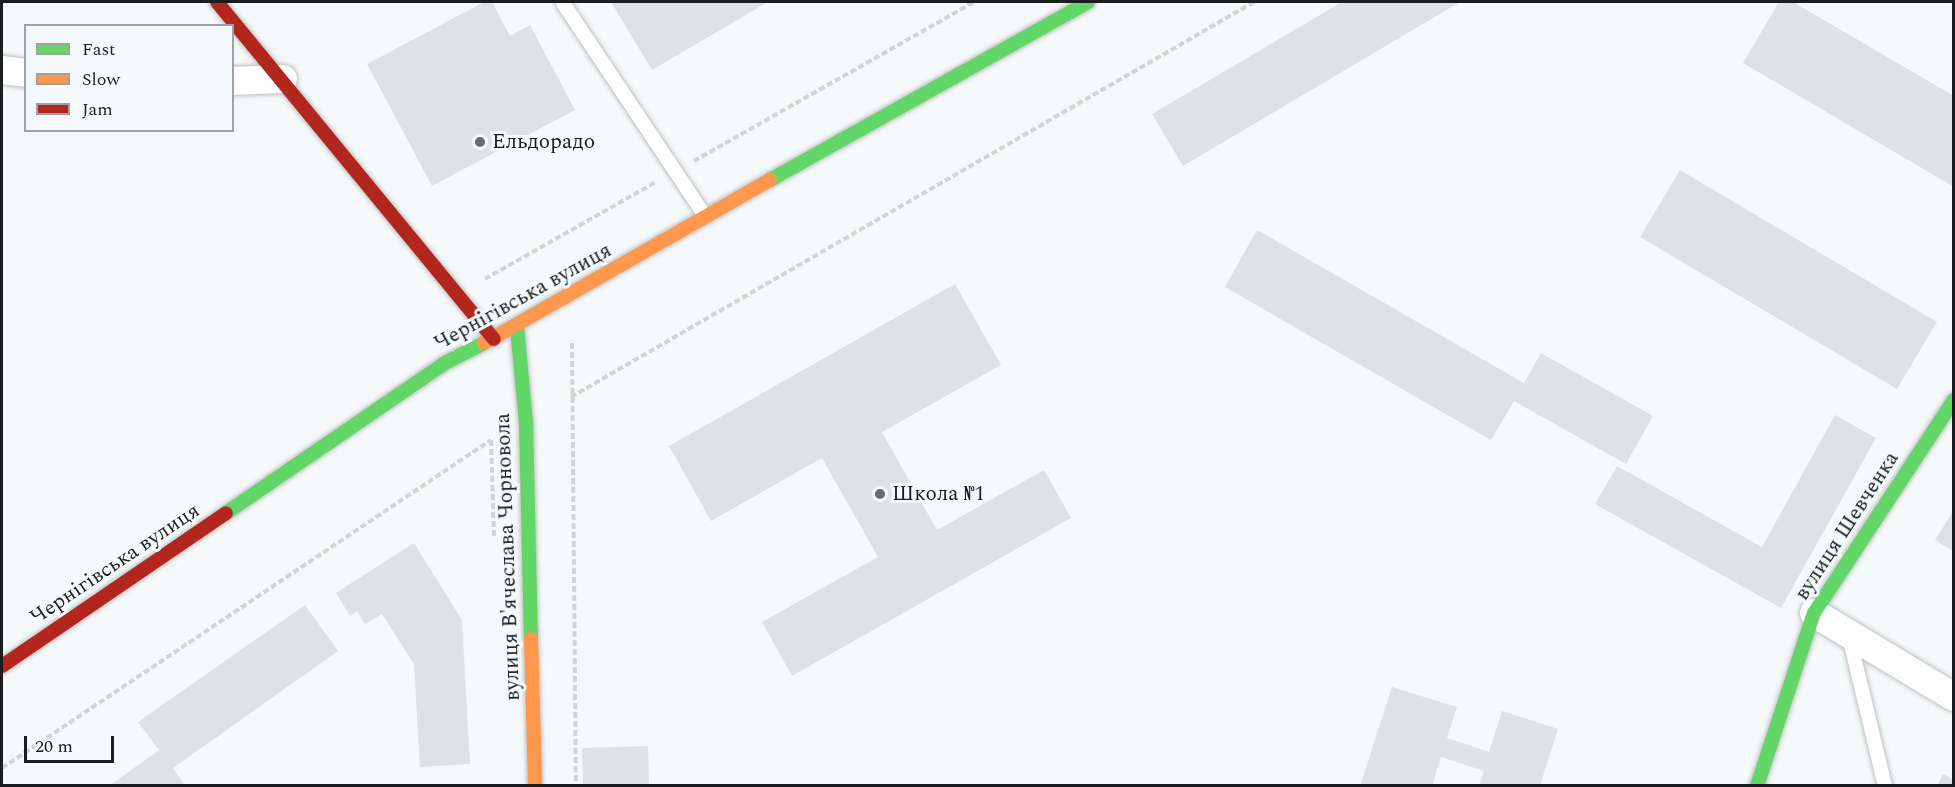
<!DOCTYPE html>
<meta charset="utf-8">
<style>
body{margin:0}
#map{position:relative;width:1955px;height:787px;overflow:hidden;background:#f6f9fa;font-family:Spectral,serif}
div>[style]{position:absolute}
.building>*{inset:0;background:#dfe1e2}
.path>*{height:4px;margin-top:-2px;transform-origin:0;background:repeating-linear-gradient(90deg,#d3d4d4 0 6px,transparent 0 9px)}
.roads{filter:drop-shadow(0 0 2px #bfc1c2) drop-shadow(0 0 2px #bfc1c2)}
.lane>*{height:14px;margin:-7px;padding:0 7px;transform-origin:7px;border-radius:7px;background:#fefefe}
.street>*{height:28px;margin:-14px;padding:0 14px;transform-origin:14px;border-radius:14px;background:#fefefe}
.fast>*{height:14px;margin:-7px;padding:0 7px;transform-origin:7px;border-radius:7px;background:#63d668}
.slow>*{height:14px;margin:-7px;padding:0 7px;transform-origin:7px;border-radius:7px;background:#ff974d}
.jam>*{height:14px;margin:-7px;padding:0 7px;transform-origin:7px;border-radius:7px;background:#b3261e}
.dots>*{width:16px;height:16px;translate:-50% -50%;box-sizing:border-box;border:3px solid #f4fafc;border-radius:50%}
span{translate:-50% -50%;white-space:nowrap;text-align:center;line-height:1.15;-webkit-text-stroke:6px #f4fafc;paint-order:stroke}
.poi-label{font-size:21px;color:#1b1d1e}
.left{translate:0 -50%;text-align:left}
.street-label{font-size:21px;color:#1b1d1e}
.frame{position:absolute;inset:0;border:3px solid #1b1d1e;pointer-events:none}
.legend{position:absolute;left:24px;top:24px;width:210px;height:108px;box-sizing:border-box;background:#f4fafc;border:2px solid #9da2a3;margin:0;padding:8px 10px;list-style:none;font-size:18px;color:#1b1d1e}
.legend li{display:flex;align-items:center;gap:12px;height:30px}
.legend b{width:30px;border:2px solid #9da2a3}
.scale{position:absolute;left:24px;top:736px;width:90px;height:27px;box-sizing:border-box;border:3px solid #1b1d1e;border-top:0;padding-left:8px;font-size:18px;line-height:21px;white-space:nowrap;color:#1b1d1e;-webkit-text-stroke:4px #f4fafc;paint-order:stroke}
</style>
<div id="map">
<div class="building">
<i style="clip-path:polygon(484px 2px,492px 2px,510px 36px,530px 25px,575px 110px,432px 186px,367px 64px)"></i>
<i style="clip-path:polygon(611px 2px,768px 2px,652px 70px)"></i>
<i style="clip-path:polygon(1342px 2px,1460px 2px,1183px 166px,1152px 114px)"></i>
<i style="clip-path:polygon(1779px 2px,1793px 2px,1954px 96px,1954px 187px,1743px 63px)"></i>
<i style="clip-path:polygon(1680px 170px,1937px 322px,1897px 389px,1640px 237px)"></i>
<i style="clip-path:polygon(1257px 230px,1524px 383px,1541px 353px,1653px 416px,1626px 464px,1514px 401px,1491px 440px,1225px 287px)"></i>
<i style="clip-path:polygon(955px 284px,1001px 365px,882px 432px,937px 530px,1044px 470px,1071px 518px,792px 676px,762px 622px,878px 557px,822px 458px,711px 521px,669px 446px)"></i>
<i style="clip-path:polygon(1835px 415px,1876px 438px,1781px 608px,1595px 504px,1617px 466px,1762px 547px)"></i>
<i style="clip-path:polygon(1954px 510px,1954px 552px,1935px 540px)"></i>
<i style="clip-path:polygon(414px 543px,462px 620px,470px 764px,420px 767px,414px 664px,382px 614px,365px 624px,357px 611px,350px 616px,336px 593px)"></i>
<i style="clip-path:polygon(305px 605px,338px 651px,173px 768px,185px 786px,109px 786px,159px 750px,138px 722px)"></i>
<i style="clip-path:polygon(1392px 687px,1457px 707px,1447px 738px,1489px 752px,1502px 711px,1558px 729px,1540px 786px,1479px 786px,1484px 771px,1441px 757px,1432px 786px,1360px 786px)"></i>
<i style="clip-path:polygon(648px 746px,649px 786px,583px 786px,582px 748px)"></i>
<i style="clip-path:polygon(1943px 774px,1954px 780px,1954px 786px,1937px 786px)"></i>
</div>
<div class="path">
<i style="left:694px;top:161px;width:322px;rotate:-29.6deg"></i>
<i style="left:485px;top:279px;width:197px;rotate:-29.6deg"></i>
<i style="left:572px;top:343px;width:443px;rotate:89.5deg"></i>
<i style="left:571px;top:397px;width:789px;rotate:-30.04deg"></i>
<i style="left:491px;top:440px;width:98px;rotate:88.2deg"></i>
<i style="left:2px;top:768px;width:589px;rotate:-33.85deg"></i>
</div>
<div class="roads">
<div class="lane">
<i style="left:565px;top:2px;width:2px;rotate:153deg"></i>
<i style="left:563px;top:3px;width:256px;rotate:56.3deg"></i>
<i style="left:1849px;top:636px;width:154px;rotate:76.5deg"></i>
</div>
<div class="street">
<i style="left:2px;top:70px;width:24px;rotate:7deg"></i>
<i style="left:232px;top:81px;width:51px;rotate:-2.2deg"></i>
<i style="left:1814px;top:613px;width:163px;rotate:31deg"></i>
</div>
<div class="fast">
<i style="left:770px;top:180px;width:364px;rotate:-29.2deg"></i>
<i style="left:517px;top:327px;width:95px;rotate:84.6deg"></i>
<i style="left:526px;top:422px;width:217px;rotate:88.7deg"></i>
<i style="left:226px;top:513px;width:265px;rotate:-34.4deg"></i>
<i style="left:445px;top:363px;width:44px;rotate:-27.1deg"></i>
<i style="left:1757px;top:786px;width:182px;rotate:-71.8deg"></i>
<i style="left:1814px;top:613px;width:255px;rotate:-56.7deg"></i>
</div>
<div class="slow">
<i style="left:484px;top:343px;width:329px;rotate:-29.7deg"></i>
<i style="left:531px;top:639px;width:147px;rotate:88.4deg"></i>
</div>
<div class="jam">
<i style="left:217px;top:2px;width:436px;rotate:50.6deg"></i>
<i style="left:2px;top:666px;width:271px;rotate:-34.3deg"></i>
</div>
</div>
<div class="dots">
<i style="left:480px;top:142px;background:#686a6b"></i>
<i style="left:880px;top:494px;background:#686a6b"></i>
</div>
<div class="poi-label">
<span class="left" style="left:492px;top:142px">Ельдорадо</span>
<span class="left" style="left:892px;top:494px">Школа №1</span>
</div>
<div class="street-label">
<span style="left:523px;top:297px;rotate:-29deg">Чернігівська вулиця</span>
<span style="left:1847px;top:526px;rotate:-57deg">вулиця Шевченка</span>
<span style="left:508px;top:557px;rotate:-92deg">вулиця В'ячеслава Чорновола</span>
<span style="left:115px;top:564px;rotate:-34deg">Чернігівська вулиця</span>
</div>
<div class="frame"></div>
<ul class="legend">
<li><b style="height:8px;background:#63d668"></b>Fast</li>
<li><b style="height:8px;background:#ff974d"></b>Slow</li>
<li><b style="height:8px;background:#b3261e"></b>Jam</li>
</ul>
<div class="scale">20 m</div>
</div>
